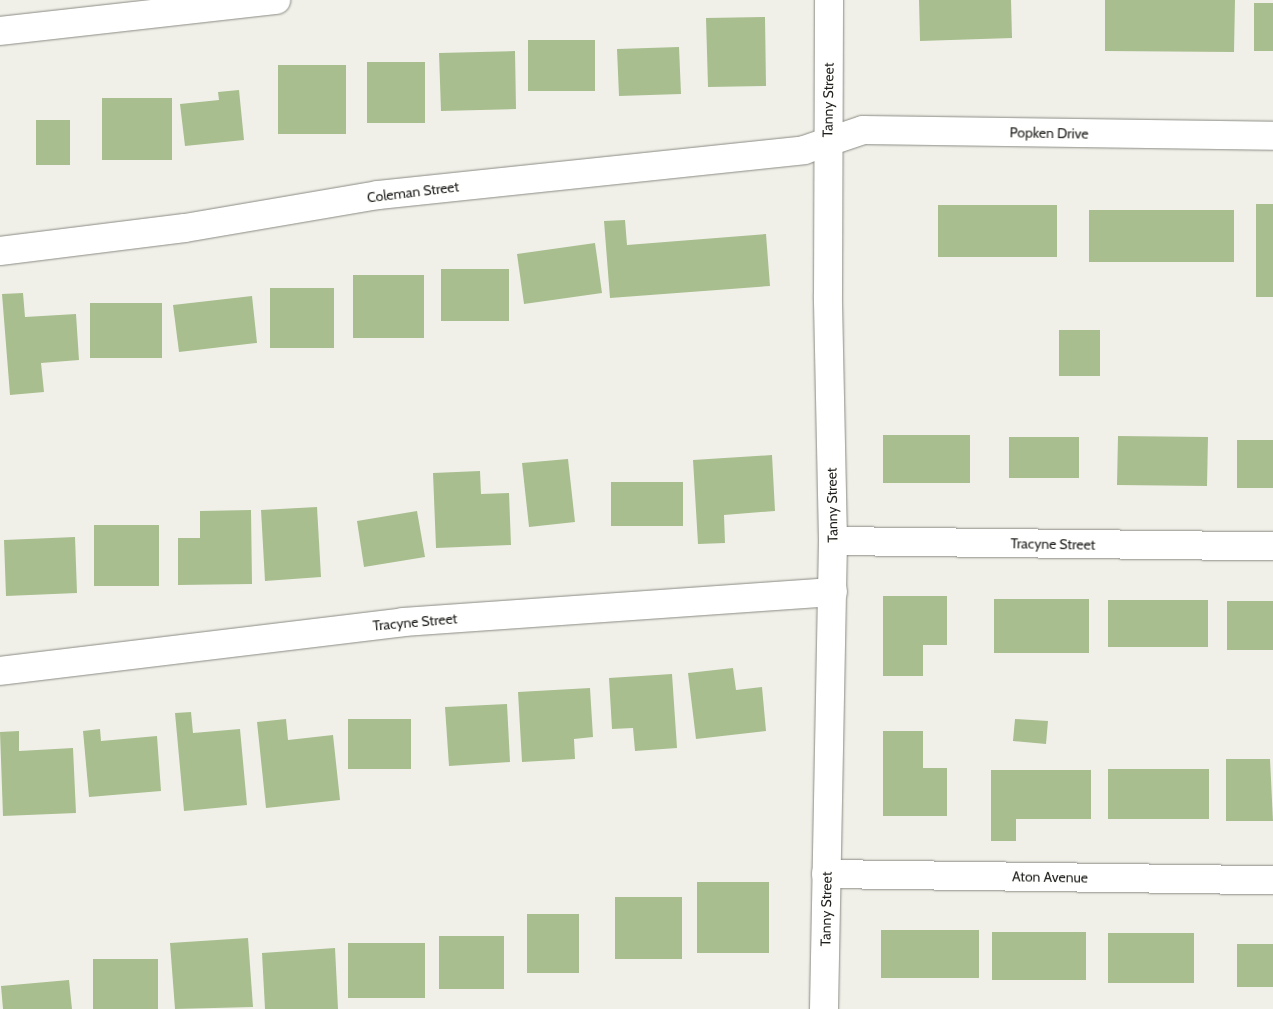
<!DOCTYPE html>
<style>
body{margin:0}
#map{position:relative;width:1273px;height:1009px;overflow:hidden;background:#f0f0e9;font-family:Cabin,sans-serif}
div>[style]{position:absolute}
.building>*{inset:0;background:#a8be8e}
.roads{filter:drop-shadow(0 0 1px #8b8b84) drop-shadow(0 0 1px #8b8b84)}
.minor>*{height:28px;margin:-14px;padding:0 14px;transform-origin:14px;border-radius:14px;background:#fff}
span{translate:-50% -50%;white-space:nowrap;text-align:center;line-height:1.15;-webkit-text-stroke:4px #fffffe;paint-order:stroke}
.street-label{font-size:14px;color:#1f1f1c}
</style>
<div id="map">
<div class="building">
<i style="clip-path:polygon(919px 0,1011px 0,1012px 38px,920px 41px)"></i>
<i style="clip-path:polygon(1105px 0,1235px 0,1234px 52px,1105px 51px)"></i>
<i style="clip-path:polygon(1254px 3px,1273px 3px,1273px 51px,1254px 51px)"></i>
<i style="clip-path:polygon(765px 17px,766px 86px,708px 87px,706px 18px)"></i>
<i style="clip-path:polygon(528px 40px,595px 40px,595px 91px,528px 91px)"></i>
<i style="clip-path:polygon(679px 47px,681px 94px,619px 96px,617px 49px)"></i>
<i style="clip-path:polygon(515px 51px,516px 109px,441px 111px,439px 53px)"></i>
<i style="clip-path:polygon(367px 62px,425px 62px,425px 123px,367px 123px)"></i>
<i style="clip-path:polygon(278px 65px,346px 65px,346px 134px,278px 134px)"></i>
<i style="clip-path:polygon(239px 90px,244px 140px,185px 146px,180px 104px,219px 100px,218px 92px)"></i>
<i style="clip-path:polygon(102px 98px,172px 98px,172px 160px,102px 160px)"></i>
<i style="clip-path:polygon(36px 120px,70px 120px,70px 165px,36px 165px)"></i>
<i style="clip-path:polygon(1256px 204px,1273px 204px,1273px 297px,1256px 297px)"></i>
<i style="clip-path:polygon(938px 205px,1057px 205px,1057px 257px,938px 257px)"></i>
<i style="clip-path:polygon(1089px 210px,1234px 210px,1234px 262px,1089px 262px)"></i>
<i style="clip-path:polygon(625px 220px,627px 245px,766px 234px,770px 286px,610px 298px,604px 221px)"></i>
<i style="clip-path:polygon(595px 243px,602px 293px,524px 304px,517px 254px)"></i>
<i style="clip-path:polygon(441px 269px,509px 269px,509px 321px,441px 321px)"></i>
<i style="clip-path:polygon(353px 275px,424px 275px,424px 338px,353px 338px)"></i>
<i style="clip-path:polygon(270px 288px,334px 288px,334px 348px,270px 348px)"></i>
<i style="clip-path:polygon(23px 293px,25px 317px,76px 314px,79px 360px,41px 363px,44px 392px,10px 395px,2px 294px)"></i>
<i style="clip-path:polygon(252px 296px,257px 343px,179px 352px,173px 305px)"></i>
<i style="clip-path:polygon(90px 303px,162px 303px,162px 358px,90px 358px)"></i>
<i style="clip-path:polygon(1059px 330px,1100px 330px,1100px 376px,1059px 376px)"></i>
<i style="clip-path:polygon(883px 435px,970px 435px,970px 483px,883px 483px)"></i>
<i style="clip-path:polygon(1118px 436px,1208px 437px,1207px 486px,1117px 485px)"></i>
<i style="clip-path:polygon(1009px 437px,1079px 437px,1079px 478px,1009px 478px)"></i>
<i style="clip-path:polygon(1237px 440px,1273px 440px,1273px 488px,1237px 488px)"></i>
<i style="clip-path:polygon(772px 455px,775px 511px,724px 515px,725px 543px,698px 544px,693px 460px)"></i>
<i style="clip-path:polygon(568px 459px,575px 522px,529px 527px,522px 463px)"></i>
<i style="clip-path:polygon(480px 471px,481px 494px,509px 493px,511px 545px,436px 548px,433px 473px)"></i>
<i style="clip-path:polygon(611px 482px,683px 482px,683px 526px,611px 526px)"></i>
<i style="clip-path:polygon(317px 507px,321px 577px,265px 581px,261px 510px)"></i>
<i style="clip-path:polygon(251px 510px,252px 584px,178px 585px,178px 538px,200px 538px,200px 511px)"></i>
<i style="clip-path:polygon(417px 511px,425px 557px,364px 567px,357px 521px)"></i>
<i style="clip-path:polygon(94px 525px,159px 525px,159px 586px,94px 586px)"></i>
<i style="clip-path:polygon(75px 537px,77px 593px,6px 596px,4px 540px)"></i>
<i style="clip-path:polygon(883px 596px,947px 596px,947px 645px,923px 645px,923px 676px,883px 676px)"></i>
<i style="clip-path:polygon(994px 599px,1089px 599px,1089px 653px,994px 653px)"></i>
<i style="clip-path:polygon(1108px 600px,1208px 600px,1208px 647px,1108px 647px)"></i>
<i style="clip-path:polygon(1227px 601px,1273px 601px,1273px 650px,1227px 650px)"></i>
<i style="clip-path:polygon(733px 668px,736px 690px,762px 687px,766px 731px,696px 739px,688px 673px)"></i>
<i style="clip-path:polygon(672px 674px,677px 748px,635px 751px,633px 728px,612px 729px,609px 678px)"></i>
<i style="clip-path:polygon(590px 688px,593px 737px,574px 739px,575px 759px,522px 762px,518px 692px)"></i>
<i style="clip-path:polygon(507px 704px,510px 762px,449px 766px,445px 707px)"></i>
<i style="clip-path:polygon(191px 712px,193px 733px,240px 729px,247px 805px,184px 811px,175px 713px)"></i>
<i style="clip-path:polygon(286px 719px,288px 740px,333px 735px,340px 800px,266px 808px,257px 722px)"></i>
<i style="clip-path:polygon(348px 719px,411px 719px,411px 769px,348px 769px)"></i>
<i style="clip-path:polygon(1015px 719px,1048px 721px,1046px 744px,1013px 741px)"></i>
<i style="clip-path:polygon(100px 729px,101px 741px,157px 736px,161px 791px,89px 797px,83px 731px)"></i>
<i style="clip-path:polygon(19px 731px,19px 751px,73px 748px,76px 813px,3px 816px,0 732px)"></i>
<i style="clip-path:polygon(883px 731px,923px 731px,923px 768px,947px 768px,947px 816px,883px 816px)"></i>
<i style="clip-path:polygon(1226px 759px,1270px 759px,1273px 821px,1226px 821px)"></i>
<i style="clip-path:polygon(1108px 769px,1209px 769px,1209px 819px,1108px 819px)"></i>
<i style="clip-path:polygon(991px 770px,1091px 770px,1091px 819px,1016px 819px,1016px 841px,991px 841px)"></i>
<i style="clip-path:polygon(697px 882px,769px 882px,769px 953px,697px 953px)"></i>
<i style="clip-path:polygon(615px 897px,682px 897px,682px 959px,615px 959px)"></i>
<i style="clip-path:polygon(527px 914px,579px 914px,579px 973px,527px 973px)"></i>
<i style="clip-path:polygon(881px 930px,979px 930px,979px 978px,881px 978px)"></i>
<i style="clip-path:polygon(992px 932px,1086px 932px,1086px 980px,992px 980px)"></i>
<i style="clip-path:polygon(1108px 933px,1194px 933px,1194px 983px,1108px 983px)"></i>
<i style="clip-path:polygon(439px 936px,504px 936px,504px 989px,439px 989px)"></i>
<i style="clip-path:polygon(248px 938px,253px 1007px,175px 1009px,170px 943px)"></i>
<i style="clip-path:polygon(348px 943px,425px 943px,425px 998px,348px 998px)"></i>
<i style="clip-path:polygon(1237px 944px,1273px 944px,1273px 987px,1237px 987px)"></i>
<i style="clip-path:polygon(335px 948px,338px 1009px,265px 1009px,262px 953px)"></i>
<i style="clip-path:polygon(93px 959px,158px 959px,158px 1009px,93px 1009px)"></i>
<i style="clip-path:polygon(69px 980px,72px 1009px,3px 1009px,1px 986px)"></i>
</div>
<div class="roads">
<div class="minor">
<i style="left:0;top:31px;width:278px;rotate:-6.4deg"></i>
<i style="left:0;top:251px;width:186px;rotate:-7.1deg"></i>
<i style="left:185px;top:228px;width:196px;rotate:-9.7deg"></i>
<i style="left:378px;top:195px;width:428px;rotate:-6deg"></i>
<i style="left:804px;top:150px;width:62px;rotate:-18.7deg"></i>
<i style="left:863px;top:130px;width:410px;rotate:0.8deg"></i>
<i style="left:833px;top:541px;width:440px;rotate:0.7deg"></i>
<i style="left:0;top:671px;width:406px;rotate:-6.9deg"></i>
<i style="left:403px;top:622px;width:431px;rotate:-4deg"></i>
<i style="left:826px;top:874px;width:447px;rotate:0.8deg"></i>
<i style="left:824px;top:1009px;width:468px;rotate:-88.9deg"></i>
<i style="left:833px;top:541px;width:246px;rotate:-91.2deg"></i>
<i style="left:828px;top:295px;width:295px;rotate:-89.8deg"></i>
</div>
</div>
<div class="street-label">
<span style="left:828px;top:100px;rotate:-89deg">Tanny Street</span>
<span style="left:1049px;top:133px;rotate:1deg">Popken Drive</span>
<span style="left:413px;top:192px;rotate:-7deg">Coleman Street</span>
<span style="left:832px;top:505px;rotate:-91deg">Tanny Street</span>
<span style="left:1053px;top:544px;rotate:1deg">Tracyne Street</span>
<span style="left:415px;top:622px;rotate:-5deg">Tracyne Street</span>
<span style="left:1050px;top:877px;rotate:1deg">Aton Avenue</span>
<span style="left:826px;top:909px;rotate:-89deg">Tanny Street</span>
</div>
</div>
